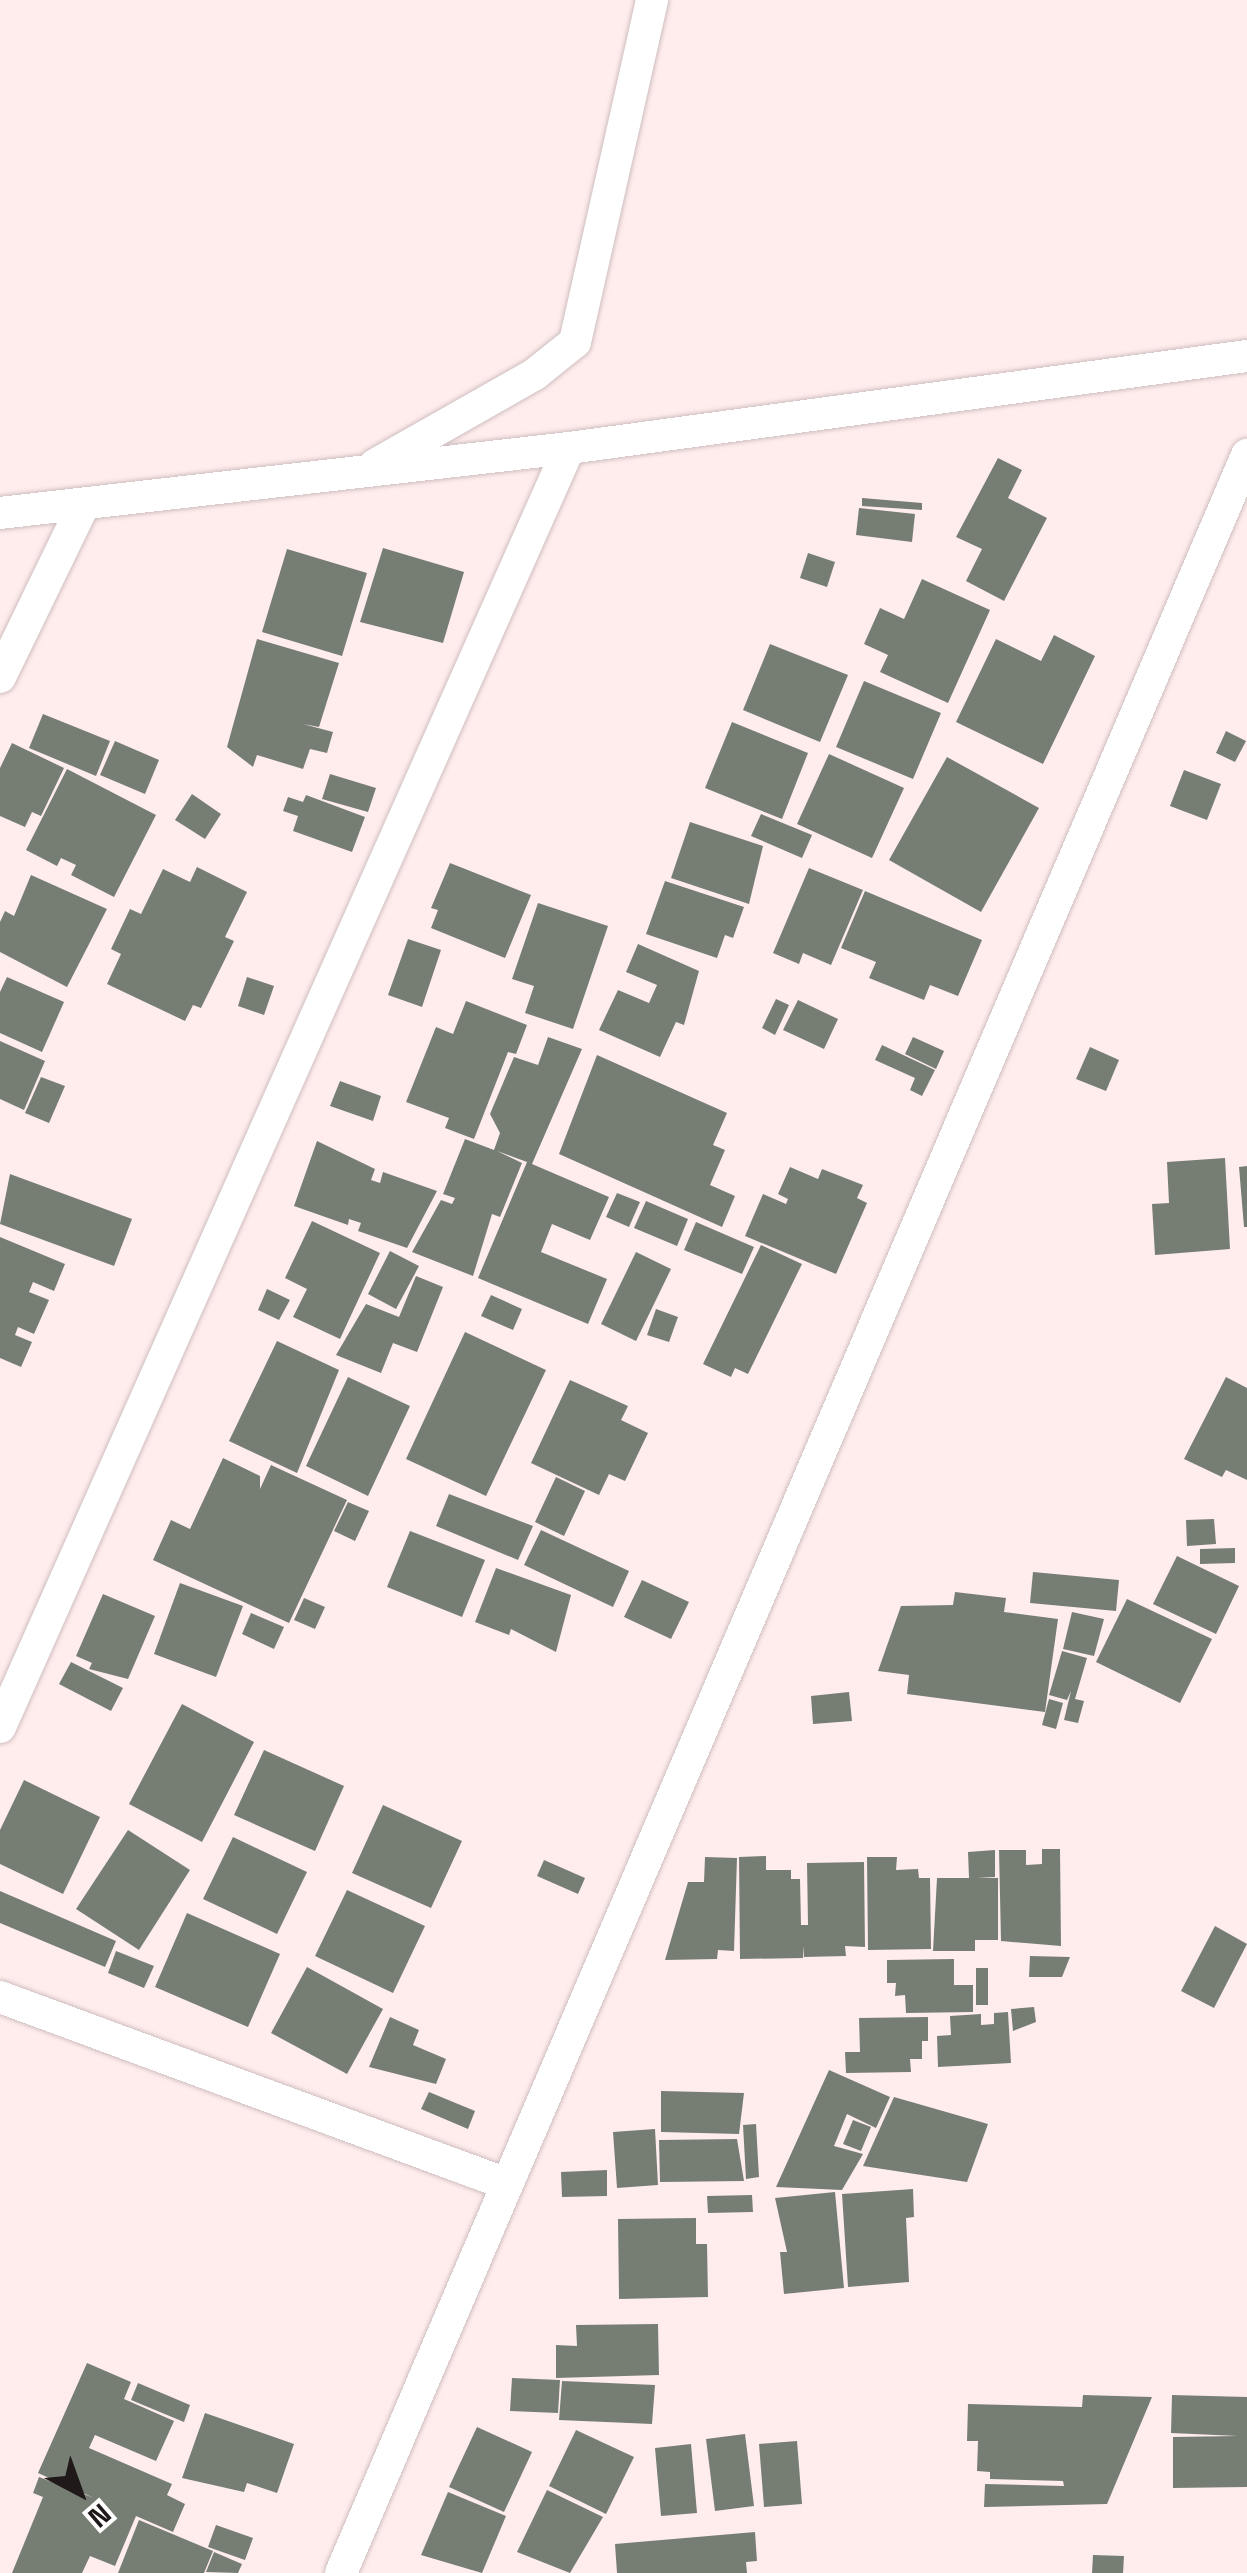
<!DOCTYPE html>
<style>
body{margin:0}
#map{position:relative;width:1247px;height:2573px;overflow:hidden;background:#ffedee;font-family:"Space Grotesk",sans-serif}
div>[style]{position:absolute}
.building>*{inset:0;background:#767e73}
.roads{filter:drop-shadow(0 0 2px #cfbebf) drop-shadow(0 0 2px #cfbebf)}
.street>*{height:32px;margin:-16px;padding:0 16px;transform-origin:16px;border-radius:16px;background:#fff}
span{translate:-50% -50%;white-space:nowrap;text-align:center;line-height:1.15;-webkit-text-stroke:9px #fff;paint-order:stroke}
.north{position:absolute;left:30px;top:2443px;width:100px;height:100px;-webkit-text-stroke:8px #fff;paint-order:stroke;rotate:139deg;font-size:28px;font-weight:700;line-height:40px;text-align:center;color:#1f191a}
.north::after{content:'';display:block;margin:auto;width:35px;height:45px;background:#1f191a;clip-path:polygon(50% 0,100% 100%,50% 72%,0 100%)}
</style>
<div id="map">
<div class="building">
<i style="clip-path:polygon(998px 458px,1022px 470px,1008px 498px,1047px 518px,1004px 601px,966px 581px,982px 549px,956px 537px)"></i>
<i style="clip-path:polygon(862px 498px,922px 503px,922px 510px,862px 506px)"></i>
<i style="clip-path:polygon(859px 508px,915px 514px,912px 542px,856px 535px)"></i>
<i style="clip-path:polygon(383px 548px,464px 572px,443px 643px,360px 622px)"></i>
<i style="clip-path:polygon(287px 549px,367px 573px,342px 656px,262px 632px)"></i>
<i style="clip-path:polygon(808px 553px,835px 562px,827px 587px,800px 578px)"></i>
<i style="clip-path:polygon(922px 579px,990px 610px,948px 703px,880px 672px,888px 655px,864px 644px,880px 608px,904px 619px)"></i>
<i style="clip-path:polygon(1054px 635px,1095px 656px,1043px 764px,956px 722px,996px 639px,1041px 661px)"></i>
<i style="clip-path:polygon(257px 639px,339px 663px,319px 727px,303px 724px,333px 732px,327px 753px,310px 749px,303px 769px,257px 755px,253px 767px,227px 747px)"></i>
<i style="clip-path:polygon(770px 644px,848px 675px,820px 742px,743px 710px)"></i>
<i style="clip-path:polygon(864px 681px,941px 713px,913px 779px,836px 747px)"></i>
<i style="clip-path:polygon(43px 714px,110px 741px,96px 776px,29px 748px)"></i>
<i style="clip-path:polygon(732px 722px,808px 753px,782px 819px,705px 788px)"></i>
<i style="clip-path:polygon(1226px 731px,1246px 741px,1235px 762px,1216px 753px)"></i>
<i style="clip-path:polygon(115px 741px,159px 760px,145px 794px,100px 775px)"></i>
<i style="clip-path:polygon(12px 743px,64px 768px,41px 816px,32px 812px,25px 827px,0 816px,0 768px)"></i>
<i style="clip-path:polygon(829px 754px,904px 788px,872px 858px,797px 824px)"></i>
<i style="clip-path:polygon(947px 757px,1039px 808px,981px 912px,889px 860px)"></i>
<i style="clip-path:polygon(67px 769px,156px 815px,114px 897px,71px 875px,76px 865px,61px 858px,57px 866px,26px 850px)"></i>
<i style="clip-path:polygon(1184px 770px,1221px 784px,1207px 820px,1170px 806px)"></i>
<i style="clip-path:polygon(330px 774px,376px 788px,368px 812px,322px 799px)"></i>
<i style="clip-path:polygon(192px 794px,221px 814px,205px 839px,175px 820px)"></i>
<i style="clip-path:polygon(306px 795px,365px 817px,352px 852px,293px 831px,298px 816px,283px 811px,288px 797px,303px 802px)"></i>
<i style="clip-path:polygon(761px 814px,812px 835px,802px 858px,751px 836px)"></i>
<i style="clip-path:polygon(690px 822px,763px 846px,749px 904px,671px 878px)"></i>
<i style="clip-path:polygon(450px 863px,531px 895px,505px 958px,431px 928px,438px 910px,431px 908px)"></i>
<i style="clip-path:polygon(197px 867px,247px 892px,225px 937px,234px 941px,201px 1008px,193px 1005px,185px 1021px,107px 984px,121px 954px,111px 949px,130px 909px,141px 914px,163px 869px,190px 882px)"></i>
<i style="clip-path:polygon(809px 868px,863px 890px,831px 965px,803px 953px,799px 964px,773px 953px)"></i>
<i style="clip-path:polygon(31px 875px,107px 909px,67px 987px,0 952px,0 922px,5px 911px,14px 916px)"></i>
<i style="clip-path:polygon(665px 881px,744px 907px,733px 938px,725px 935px,717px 958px,646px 934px)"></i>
<i style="clip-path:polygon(865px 891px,982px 940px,958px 996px,930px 985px,924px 1000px,869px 978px,876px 962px,841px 948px)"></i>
<i style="clip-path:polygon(538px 903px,608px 926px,573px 1029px,525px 1013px,534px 986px,512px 979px)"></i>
<i style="clip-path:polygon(408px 939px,441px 950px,422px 1007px,388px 995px)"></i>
<i style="clip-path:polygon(638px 944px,699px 971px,684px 1025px,676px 1022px,660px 1057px,599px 1030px,618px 990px,649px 1003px,657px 985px,626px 972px)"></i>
<i style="clip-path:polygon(7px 977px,64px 1002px,42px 1052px,0 1033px,0 992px)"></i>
<i style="clip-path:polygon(247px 977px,274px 986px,264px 1015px,238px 1006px)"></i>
<i style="clip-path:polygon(776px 999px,789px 1005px,775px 1035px,762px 1028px)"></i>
<i style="clip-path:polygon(798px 1000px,838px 1019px,824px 1049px,783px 1030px)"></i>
<i style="clip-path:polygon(466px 1001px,527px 1025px,516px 1054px,508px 1052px,474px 1139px,445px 1128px,449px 1118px,406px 1102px,436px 1027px,453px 1034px)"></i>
<i style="clip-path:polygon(548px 1037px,582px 1049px,532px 1164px,609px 1197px,590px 1240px,552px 1224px,541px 1252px,607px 1279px,588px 1324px,478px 1278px,527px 1162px,497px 1151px,522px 1163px,500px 1217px,492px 1214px,473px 1276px,412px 1252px,441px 1200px,452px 1204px,455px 1198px,443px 1194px,465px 1139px,494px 1150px,500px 1133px,490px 1114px,514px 1057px,538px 1065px)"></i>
<i style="clip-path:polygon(913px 1037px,944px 1051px,936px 1069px,905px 1054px)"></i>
<i style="clip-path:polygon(0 1041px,45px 1061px,24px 1110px,0 1099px)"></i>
<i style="clip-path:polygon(882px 1045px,935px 1070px,922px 1096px,910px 1090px,915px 1078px,875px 1060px)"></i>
<i style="clip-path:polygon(1090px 1047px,1119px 1060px,1106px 1091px,1076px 1079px)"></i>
<i style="clip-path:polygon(597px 1055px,727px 1113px,713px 1145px,725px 1150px,710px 1185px,735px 1196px,722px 1227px,559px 1154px)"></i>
<i style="clip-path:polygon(41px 1077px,65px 1086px,49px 1123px,25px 1113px)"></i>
<i style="clip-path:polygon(340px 1081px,381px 1096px,373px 1121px,330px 1106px)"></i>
<i style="clip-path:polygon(317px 1141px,375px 1169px,371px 1180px,380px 1183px,383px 1172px,437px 1191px,407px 1248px,358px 1231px,361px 1223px,349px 1219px,348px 1225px,294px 1206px)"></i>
<i style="clip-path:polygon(1225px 1158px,1230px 1249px,1155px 1255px,1152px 1204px,1169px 1203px,1167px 1162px)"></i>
<i style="clip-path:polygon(1247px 1166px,1247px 1227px,1244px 1227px,1239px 1167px)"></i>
<i style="clip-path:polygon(790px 1167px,818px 1179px,822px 1169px,863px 1185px,857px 1198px,867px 1203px,836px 1274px,745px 1236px,763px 1194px,786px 1204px,788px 1199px,778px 1194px)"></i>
<i style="clip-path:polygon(10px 1174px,132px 1219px,114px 1266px,0 1224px)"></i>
<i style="clip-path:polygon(617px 1193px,640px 1202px,629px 1227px,606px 1217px)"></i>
<i style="clip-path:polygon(646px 1201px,688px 1219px,677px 1246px,634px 1228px)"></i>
<i style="clip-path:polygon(312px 1221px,380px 1253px,340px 1339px,293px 1317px,307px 1289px,285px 1278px)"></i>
<i style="clip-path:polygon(696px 1222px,754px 1247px,742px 1274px,684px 1250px)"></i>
<i style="clip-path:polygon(0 1237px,65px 1264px,54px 1291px,33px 1282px,29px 1292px,49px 1300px,34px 1334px,18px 1327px,15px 1335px,32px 1342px,21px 1367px,0 1358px)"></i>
<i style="clip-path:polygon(761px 1245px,802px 1264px,748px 1374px,735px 1368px,731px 1377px,703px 1364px)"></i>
<i style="clip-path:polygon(390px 1251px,419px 1266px,396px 1309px,368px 1294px)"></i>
<i style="clip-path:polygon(636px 1252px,671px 1269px,636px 1341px,601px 1324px)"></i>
<i style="clip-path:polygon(416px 1276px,443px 1287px,417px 1352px,393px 1343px,381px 1373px,336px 1355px,366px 1304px,399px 1317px)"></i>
<i style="clip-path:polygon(267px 1289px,290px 1300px,279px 1320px,258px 1310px)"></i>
<i style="clip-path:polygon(491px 1295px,522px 1309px,513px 1330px,481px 1316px)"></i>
<i style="clip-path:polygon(656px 1309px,678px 1317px,669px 1342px,647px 1335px)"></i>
<i style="clip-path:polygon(465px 1332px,546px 1370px,486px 1496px,406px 1459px)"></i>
<i style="clip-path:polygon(277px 1341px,339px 1370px,297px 1473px,229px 1441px)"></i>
<i style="clip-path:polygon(348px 1377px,410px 1406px,368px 1496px,306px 1466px)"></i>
<i style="clip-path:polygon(1226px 1377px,1247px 1388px,1247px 1480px,1226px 1470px,1222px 1477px,1184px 1459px)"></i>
<i style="clip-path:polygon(570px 1380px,628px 1406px,621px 1420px,648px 1433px,625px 1481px,609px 1474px,599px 1495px,531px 1463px)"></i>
<i style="clip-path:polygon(223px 1458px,260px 1476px,260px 1489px,271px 1465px,347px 1500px,289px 1623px,153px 1560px,171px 1520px,190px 1529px)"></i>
<i style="clip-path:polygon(556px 1477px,585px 1491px,564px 1536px,535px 1522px)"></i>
<i style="clip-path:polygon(449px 1494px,533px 1526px,518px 1560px,436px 1526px)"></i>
<i style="clip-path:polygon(348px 1502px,369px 1511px,355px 1541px,334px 1531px)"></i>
<i style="clip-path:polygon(1214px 1519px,1216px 1544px,1187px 1546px,1186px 1520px)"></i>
<i style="clip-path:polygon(541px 1530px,629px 1571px,613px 1607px,524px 1565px)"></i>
<i style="clip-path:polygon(410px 1531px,485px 1560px,462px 1617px,387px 1587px)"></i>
<i style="clip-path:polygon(1235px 1548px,1235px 1563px,1200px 1564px,1200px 1549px)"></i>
<i style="clip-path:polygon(1177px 1556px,1239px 1586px,1216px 1634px,1153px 1604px)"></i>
<i style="clip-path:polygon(496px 1568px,571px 1595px,556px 1652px,511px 1629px,509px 1635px,475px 1622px)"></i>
<i style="clip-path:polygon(1033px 1572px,1119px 1580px,1116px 1611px,1030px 1603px)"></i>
<i style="clip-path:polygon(642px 1580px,689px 1602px,671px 1639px,624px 1617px)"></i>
<i style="clip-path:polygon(180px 1583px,243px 1606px,216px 1677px,154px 1654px)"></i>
<i style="clip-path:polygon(955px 1592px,1006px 1598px,1004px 1612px,1058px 1619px,1045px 1712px,907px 1694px,909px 1675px,878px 1671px,901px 1606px,953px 1605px)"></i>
<i style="clip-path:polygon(103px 1594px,155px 1616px,128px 1679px,89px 1669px,92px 1663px,76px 1656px)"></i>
<i style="clip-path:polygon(304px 1598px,325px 1607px,315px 1629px,294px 1620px)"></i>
<i style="clip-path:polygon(1127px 1599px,1212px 1639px,1180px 1703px,1096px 1662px)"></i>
<i style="clip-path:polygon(1072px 1612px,1104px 1619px,1094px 1656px,1063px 1649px)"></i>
<i style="clip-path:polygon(251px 1613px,284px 1627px,274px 1649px,242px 1634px)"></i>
<i style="clip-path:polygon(1062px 1651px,1087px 1658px,1075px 1699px,1084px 1701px,1078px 1723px,1064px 1720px,1071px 1691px,1067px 1700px,1049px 1695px)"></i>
<i style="clip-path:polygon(71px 1662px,123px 1688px,111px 1711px,59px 1684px)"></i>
<i style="clip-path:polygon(849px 1692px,852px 1721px,813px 1724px,811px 1696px)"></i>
<i style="clip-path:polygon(1049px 1699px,1063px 1703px,1056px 1729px,1042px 1725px)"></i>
<i style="clip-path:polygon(182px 1704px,254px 1742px,202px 1842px,129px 1804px)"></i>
<i style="clip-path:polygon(264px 1750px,344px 1786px,315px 1851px,234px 1815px)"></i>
<i style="clip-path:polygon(24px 1780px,100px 1817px,63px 1894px,0 1864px,0 1830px)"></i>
<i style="clip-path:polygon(383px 1805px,462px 1841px,431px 1908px,352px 1873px)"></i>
<i style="clip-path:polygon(128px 1830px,190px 1870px,139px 1950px,76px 1909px)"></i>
<i style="clip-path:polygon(233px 1837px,307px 1872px,277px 1934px,203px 1899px)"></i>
<i style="clip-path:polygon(1042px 1849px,1060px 1849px,1061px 1946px,1001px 1941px,999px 1850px,1026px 1850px,1026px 1865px,1042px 1864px)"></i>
<i style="clip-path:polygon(995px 1850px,995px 1877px,977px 1878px,998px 1878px,998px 1940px,975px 1940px,975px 1951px,933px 1951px,937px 1878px,969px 1878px,968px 1852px)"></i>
<i style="clip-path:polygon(766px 1856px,766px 1870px,791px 1870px,791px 1879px,800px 1879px,801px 1925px,808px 1925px,807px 1863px,864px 1862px,865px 1947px,845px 1946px,846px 1956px,804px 1957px,803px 1946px,803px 1958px,740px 1959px,739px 1857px)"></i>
<i style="clip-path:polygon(705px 1857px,737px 1858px,734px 1951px,718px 1950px,717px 1959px,665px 1960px,688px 1882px,704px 1882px)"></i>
<i style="clip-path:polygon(867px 1857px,897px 1857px,896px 1870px,918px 1869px,919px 1878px,930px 1878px,931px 1949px,868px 1950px)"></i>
<i style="clip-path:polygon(544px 1860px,585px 1878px,578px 1894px,537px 1876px)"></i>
<i style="clip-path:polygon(347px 1890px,425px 1926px,393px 1993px,315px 1956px)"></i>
<i style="clip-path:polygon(0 1891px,116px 1941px,105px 1967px,0 1923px)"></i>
<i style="clip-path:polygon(187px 1913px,280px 1954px,248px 2027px,155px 1987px)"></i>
<i style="clip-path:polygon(1215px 1926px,1247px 1944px,1214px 2008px,1181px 1991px)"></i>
<i style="clip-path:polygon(116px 1951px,154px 1966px,144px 1988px,108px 1973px)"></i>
<i style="clip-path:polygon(1030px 1956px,1070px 1957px,1062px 1977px,1029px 1977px)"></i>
<i style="clip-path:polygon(954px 1959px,954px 1985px,973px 1985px,973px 2012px,906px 2013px,905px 1995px,895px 1996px,896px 1983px,887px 1983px,887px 1960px)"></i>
<i style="clip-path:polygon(307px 1967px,383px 2009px,347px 2074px,271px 2033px)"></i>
<i style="clip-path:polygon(976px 1968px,988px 1968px,988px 2005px,976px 2005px)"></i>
<i style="clip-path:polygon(1034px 2007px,1036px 2022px,1013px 2031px,1011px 2009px)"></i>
<i style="clip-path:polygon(1008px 2012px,1011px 2063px,938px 2067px,937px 2036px,951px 2035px,950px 2016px,981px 2014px,981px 2025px,994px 2024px,994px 2013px)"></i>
<i style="clip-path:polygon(390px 2017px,419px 2030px,413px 2045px,446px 2059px,436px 2084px,369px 2067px)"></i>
<i style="clip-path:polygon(928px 2017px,928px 2041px,922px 2041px,922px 2059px,910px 2059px,911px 2072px,846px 2073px,845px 2052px,860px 2052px,859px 2018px)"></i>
<i style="clip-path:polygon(829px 2070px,890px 2097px,876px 2128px,847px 2114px,834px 2146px,863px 2154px,842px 2190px,776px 2187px)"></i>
<i style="clip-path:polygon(661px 2091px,744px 2093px,739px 2134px,661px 2132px)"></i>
<i style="clip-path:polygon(429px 2092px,475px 2111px,468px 2129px,421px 2109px)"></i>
<i style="clip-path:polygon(894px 2097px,988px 2124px,967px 2182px,863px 2166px)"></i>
<i style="clip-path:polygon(853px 2120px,871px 2127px,861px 2151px,843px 2144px)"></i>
<i style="clip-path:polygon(756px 2124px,759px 2177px,746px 2179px,743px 2125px)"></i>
<i style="clip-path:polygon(655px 2129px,658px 2185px,617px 2188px,613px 2132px)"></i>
<i style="clip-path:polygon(737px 2139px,744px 2181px,660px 2182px,659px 2140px)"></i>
<i style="clip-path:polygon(607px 2170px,607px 2196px,562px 2197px,561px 2172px)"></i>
<i style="clip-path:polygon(913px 2189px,914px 2217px,906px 2218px,909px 2282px,848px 2287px,842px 2194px)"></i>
<i style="clip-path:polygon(835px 2192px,844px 2288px,784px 2294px,780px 2252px,787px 2252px,775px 2198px)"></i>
<i style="clip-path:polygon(752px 2195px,753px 2212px,708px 2213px,707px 2196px)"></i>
<i style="clip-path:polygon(696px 2218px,696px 2244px,707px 2244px,708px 2297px,619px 2299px,618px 2219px)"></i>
<i style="clip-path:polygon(658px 2324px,659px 2375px,556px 2378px,556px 2345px,577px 2346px,576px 2325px)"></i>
<i style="clip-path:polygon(87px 2363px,131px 2382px,124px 2399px,174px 2421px,156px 2461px,95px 2435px,89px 2448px,172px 2484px,167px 2495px,185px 2504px,173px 2532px,136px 2516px,115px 2566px,90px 2556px,82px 2573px,12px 2573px,43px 2497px,33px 2493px,39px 2477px,94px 2498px,38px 2473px)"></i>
<i style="clip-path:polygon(512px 2378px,560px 2380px,558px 2413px,510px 2411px)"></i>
<i style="clip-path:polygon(562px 2381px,655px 2385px,652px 2424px,559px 2420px)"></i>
<i style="clip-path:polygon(138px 2383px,190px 2405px,184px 2422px,131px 2400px)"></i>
<i style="clip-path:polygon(1083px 2395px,1152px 2397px,1107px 2504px,984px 2507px,985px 2484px,1064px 2486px,1063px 2481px,990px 2479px,990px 2472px,977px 2471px,978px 2441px,967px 2441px,968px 2404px,1082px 2407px)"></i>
<i style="clip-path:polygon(1172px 2395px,1247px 2397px,1247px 2487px,1173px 2488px,1173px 2437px,1238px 2436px,1171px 2433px)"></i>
<i style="clip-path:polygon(205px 2413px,294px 2444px,277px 2493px,247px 2483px,244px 2492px,182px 2478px)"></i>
<i style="clip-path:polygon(477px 2427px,532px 2452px,504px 2512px,449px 2487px)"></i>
<i style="clip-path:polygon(576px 2430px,634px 2457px,606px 2514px,549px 2486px)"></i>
<i style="clip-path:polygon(745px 2434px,754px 2506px,715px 2511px,706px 2439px)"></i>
<i style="clip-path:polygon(797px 2441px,802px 2504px,764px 2507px,759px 2444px)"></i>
<i style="clip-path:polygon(691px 2444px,697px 2513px,661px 2516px,655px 2448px)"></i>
<i style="clip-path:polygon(547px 2490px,603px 2517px,570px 2573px,517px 2552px)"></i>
<i style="clip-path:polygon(448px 2492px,506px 2516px,482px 2573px,421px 2555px)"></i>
<i style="clip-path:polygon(139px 2520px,213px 2551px,204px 2573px,118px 2573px)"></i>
<i style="clip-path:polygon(216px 2525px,253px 2538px,245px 2560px,208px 2547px)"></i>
<i style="clip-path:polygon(755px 2532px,757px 2561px,746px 2562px,747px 2573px,617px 2573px,615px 2544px)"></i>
<i style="clip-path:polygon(214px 2552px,242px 2564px,238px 2573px,206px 2572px)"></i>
<i style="clip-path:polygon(1093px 2555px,1124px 2556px,1123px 2573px,1092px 2573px)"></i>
</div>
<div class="roads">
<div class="street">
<i style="left:375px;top:465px;width:184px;rotate:-29.6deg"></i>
<i style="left:535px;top:374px;width:51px;rotate:-38.7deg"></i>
<i style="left:575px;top:342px;width:351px;rotate:-77.3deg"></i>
<i style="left:0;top:513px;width:573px;rotate:-6.52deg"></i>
<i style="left:569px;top:448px;width:684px;rotate:-7.73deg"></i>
<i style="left:0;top:677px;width:192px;rotate:-64.1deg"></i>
<i style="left:0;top:1727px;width:1400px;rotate:-66.02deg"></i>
<i style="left:0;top:1997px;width:540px;rotate:20.25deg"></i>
<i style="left:341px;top:2573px;width:2304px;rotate:-66.84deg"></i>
</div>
</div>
<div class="north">N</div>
</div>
